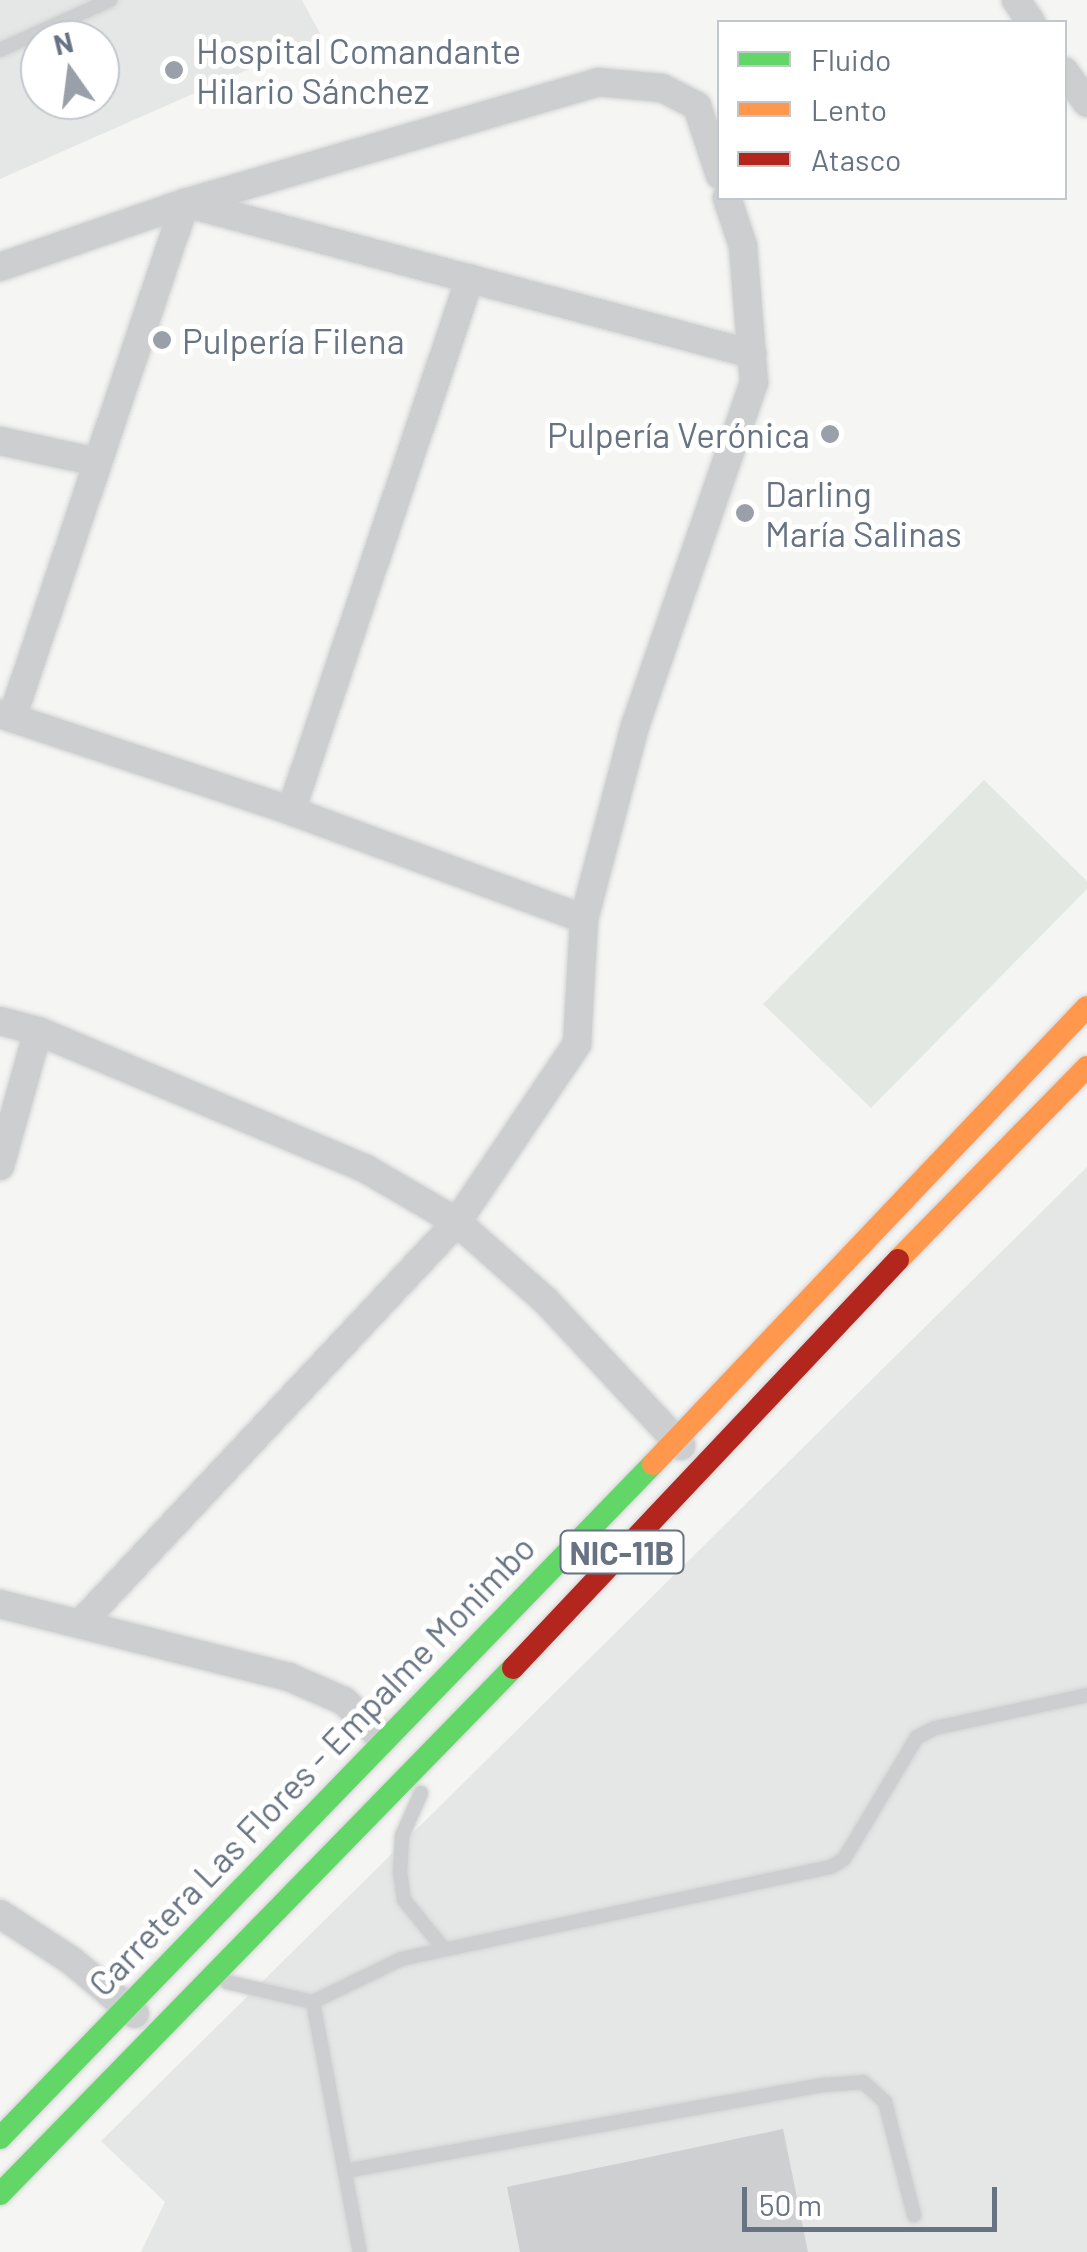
<!DOCTYPE html>
<meta charset="utf-8">
<style>
body{margin:0}
#map{position:relative;width:1087px;height:2252px;overflow:hidden;background:#f5f5f4;font-family:Barlow,sans-serif}
div>[style]{position:absolute}
.built>*{inset:0;background:#e5e7e6}
.green>*{inset:0;background:#e4e8e2}
.building>*{inset:0;background:#cecfd0}
.roads{filter:drop-shadow(0 0 2px #d2d3d3) drop-shadow(0 0 2px #d2d3d3)}
.lane>*{height:14px;margin:-7px;padding:0 7px;transform-origin:7px;border-radius:7px;background:#cdcecf}
.street>*{height:28px;margin:-14px;padding:0 14px;transform-origin:14px;border-radius:14px;background:#cdcecf}
.fast>*{height:22px;margin:-11px;padding:0 11px;transform-origin:11px;border-radius:11px;background:#63d668}
.slow>*{height:22px;margin:-11px;padding:0 11px;transform-origin:11px;border-radius:11px;background:#ff974d}
.jam>*{height:22px;margin:-11px;padding:0 11px;transform-origin:11px;border-radius:11px;background:#b3261e}
.dots>*{width:28px;height:28px;translate:-50% -50%;box-sizing:border-box;border:5px solid #fff;border-radius:50%}
span{translate:-50% -50%;white-space:nowrap;text-align:center;line-height:1.15;-webkit-text-stroke:10px #fff;paint-order:stroke}
.shield-label span{padding:2px 8px;background:#fff;border:2px solid;border-radius:8px;-webkit-text-stroke-width:0}
.shield-label{font-size:32px;color:#677382;font-weight:700}
.poi-label{font-size:35px;color:#677382}
.left{translate:0 -50%;text-align:left}
.right{translate:-100% -50%;text-align:right}
.street-label{font-size:35px;color:#677382}
.legend{position:absolute;left:717px;top:20px;width:350px;height:180px;box-sizing:border-box;background:#fff;border:2px solid #c2c7cd;margin:0;padding:12px 18px;list-style:none;font-size:30px;color:#677382}
.legend li{display:flex;align-items:center;gap:20px;height:50px}
.legend b{width:50px;border:2px solid #c2c7cd}
.north{position:absolute;left:20px;top:20px;width:100px;height:100px;box-sizing:border-box;background:#fff;border:2px solid #c2c7cd;border-radius:50%;rotate:346deg;font-size:28px;font-weight:700;line-height:40px;text-align:center;color:#677382}
.north::after{content:'';display:block;margin:auto;width:35px;height:45px;background:#99a0aa;clip-path:polygon(50% 0,100% 100%,50% 72%,0 100%)}
.scale{position:absolute;left:742px;top:2187px;width:255px;height:45px;box-sizing:border-box;border:5px solid #677382;border-top:0;padding-left:12px;font-size:30px;line-height:35px;white-space:nowrap;color:#677382;-webkit-text-stroke:8px #fff;paint-order:stroke}
</style>
<div id="map">
<div class="built">
<i style="clip-path:polygon(evenodd,0 0,302px 0,322px 37px,0 179px,0 0,40px 40px,100px 40px,100px 100px,40px 100px,40px 40px)"></i>
<i style="clip-path:polygon(1087px 1167px,1087px 2252px,141px 2252px,165px 2202px,101px 2141px)"></i>
</div>
<div class="green">
<i style="clip-path:polygon(984px 780px,1087px 881px,1087px 889px,871px 1108px,763px 1004px)"></i>
</div>
<div class="building">
<i style="clip-path:polygon(783px 2129px,808px 2252px,520px 2252px,507px 2187px)"></i>
</div>
<div class="roads">
<div class="lane">
<i style="left:0;top:50px;width:121px;rotate:-24.4deg"></i>
<i style="left:421px;top:1793px;width:47px;rotate:113.8deg"></i>
<i style="left:402px;top:1836px;width:36px;rotate:93deg"></i>
<i style="left:400px;top:1872px;width:28px;rotate:82deg"></i>
<i style="left:404px;top:1900px;width:63px;rotate:50.8deg"></i>
<i style="left:227px;top:1982px;width:88px;rotate:13.1deg"></i>
<i style="left:313px;top:2002px;width:98px;rotate:-26deg"></i>
<i style="left:401px;top:1959px;width:440px;rotate:-12.1deg"></i>
<i style="left:831px;top:1867px;width:15px;rotate:-32deg"></i>
<i style="left:844px;top:1859px;width:142px;rotate:-59.1deg"></i>
<i style="left:917px;top:1737px;width:20px;rotate:-27deg"></i>
<i style="left:935px;top:1728px;width:156px;rotate:-12.2deg"></i>
<i style="left:313px;top:2002px;width:254px;rotate:79.4deg"></i>
<i style="left:345px;top:2171px;width:487px;rotate:-10.2deg"></i>
<i style="left:824px;top:2085px;width:39px;rotate:-4deg"></i>
<i style="left:863px;top:2082px;width:30px;rotate:42deg"></i>
<i style="left:885px;top:2102px;width:117px;rotate:75.6deg"></i>
</div>
<div class="street">
<i style="left:1016px;top:0;width:27px;rotate:56deg"></i>
<i style="left:1064px;top:71px;width:39px;rotate:54deg"></i>
<i style="left:0;top:267px;width:196px;rotate:-19.1deg"></i>
<i style="left:185px;top:203px;width:430px;rotate:-16.3deg"></i>
<i style="left:598px;top:82px;width:64px;rotate:5.4deg"></i>
<i style="left:662px;top:88px;width:39px;rotate:27deg"></i>
<i style="left:697px;top:106px;width:73px;rotate:71.6deg"></i>
<i style="left:0;top:441px;width:99px;rotate:12.2deg"></i>
<i style="left:0;top:714px;width:307px;rotate:18.4deg"></i>
<i style="left:291px;top:811px;width:312px;rotate:20.2deg"></i>
<i style="left:12px;top:718px;width:543px;rotate:-71.43deg"></i>
<i style="left:185px;top:203px;width:587px;rotate:14.91deg"></i>
<i style="left:291px;top:811px;width:562px;rotate:-71.44deg"></i>
<i style="left:0;top:1021px;width:39px;rotate:15deg"></i>
<i style="left:38px;top:1031px;width:356px;rotate:22.8deg"></i>
<i style="left:366px;top:1169px;width:105px;rotate:30.2deg"></i>
<i style="left:457px;top:1222px;width:119px;rotate:41.6deg"></i>
<i style="left:546px;top:1301px;width:198px;rotate:47deg"></i>
<i style="left:0;top:1166px;width:140px;rotate:-74.3deg"></i>
<i style="left:0;top:1604px;width:298px;rotate:14.2deg"></i>
<i style="left:289px;top:1677px;width:60px;rotate:23.6deg"></i>
<i style="left:344px;top:1701px;width:54px;rotate:44.3deg"></i>
<i style="left:80px;top:1624px;width:551px;rotate:-46.84deg"></i>
<i style="left:457px;top:1222px;width:215px;rotate:-56deg"></i>
<i style="left:577px;top:1044px;width:125px;rotate:-86.8deg"></i>
<i style="left:584px;top:919px;width:200px;rotate:-75.2deg"></i>
<i style="left:635px;top:726px;width:363px;rotate:-70.9deg"></i>
<i style="left:754px;top:383px;width:137px;rotate:-94.6deg"></i>
<i style="left:743px;top:246px;width:51px;rotate:-108.4deg"></i>
<i style="left:0;top:1914px;width:86px;rotate:33.1deg"></i>
<i style="left:72px;top:1961px;width:82px;rotate:40.1deg"></i>
</div>
<div class="fast">
<i style="left:0;top:2138px;width:938px;rotate:-45.91deg"></i>
<i style="left:0;top:2194px;width:735px;rotate:-45.72deg"></i>
</div>
<div class="slow">
<i style="left:898px;top:1260px;width:270px;rotate:-45.6deg"></i>
<i style="left:653px;top:1464px;width:630px;rotate:-46.48deg"></i>
</div>
<div class="jam">
<i style="left:513px;top:1668px;width:561px;rotate:-46.66deg"></i>
</div>
</div>
<div class="dots">
<i style="left:174px;top:70px;background:#99a0aa"></i>
<i style="left:162px;top:340px;background:#99a0aa"></i>
<i style="left:830px;top:434px;background:#99a0aa"></i>
<i style="left:745px;top:513px;background:#99a0aa"></i>
</div>
<div class="shield-label">
<span style="left:622px;top:1552px">NIC-11B</span>
</div>
<div class="poi-label">
<span class="left" style="left:196px;top:70px">Hospital Comandante<br>Hilario Sánchez</span>
<span class="left" style="left:182px;top:340px">Pulpería Filena</span>
<span class="right" style="left:810px;top:434px">Pulpería Verónica</span>
<span class="left" style="left:765px;top:513px">Darling<br>María Salinas</span>
</div>
<div class="street-label">
<span style="left:311px;top:1765px;rotate:-46deg">Carretera Las Flores - Empalme Monimbo</span>
</div>
<ul class="legend">
<li><b style="height:12px;background:#63d668"></b>Fluido</li>
<li><b style="height:12px;background:#ff974d"></b>Lento</li>
<li><b style="height:12px;background:#b3261e"></b>Atasco</li>
</ul>
<div class="north">N</div>
<div class="scale">50 m</div>
</div>
